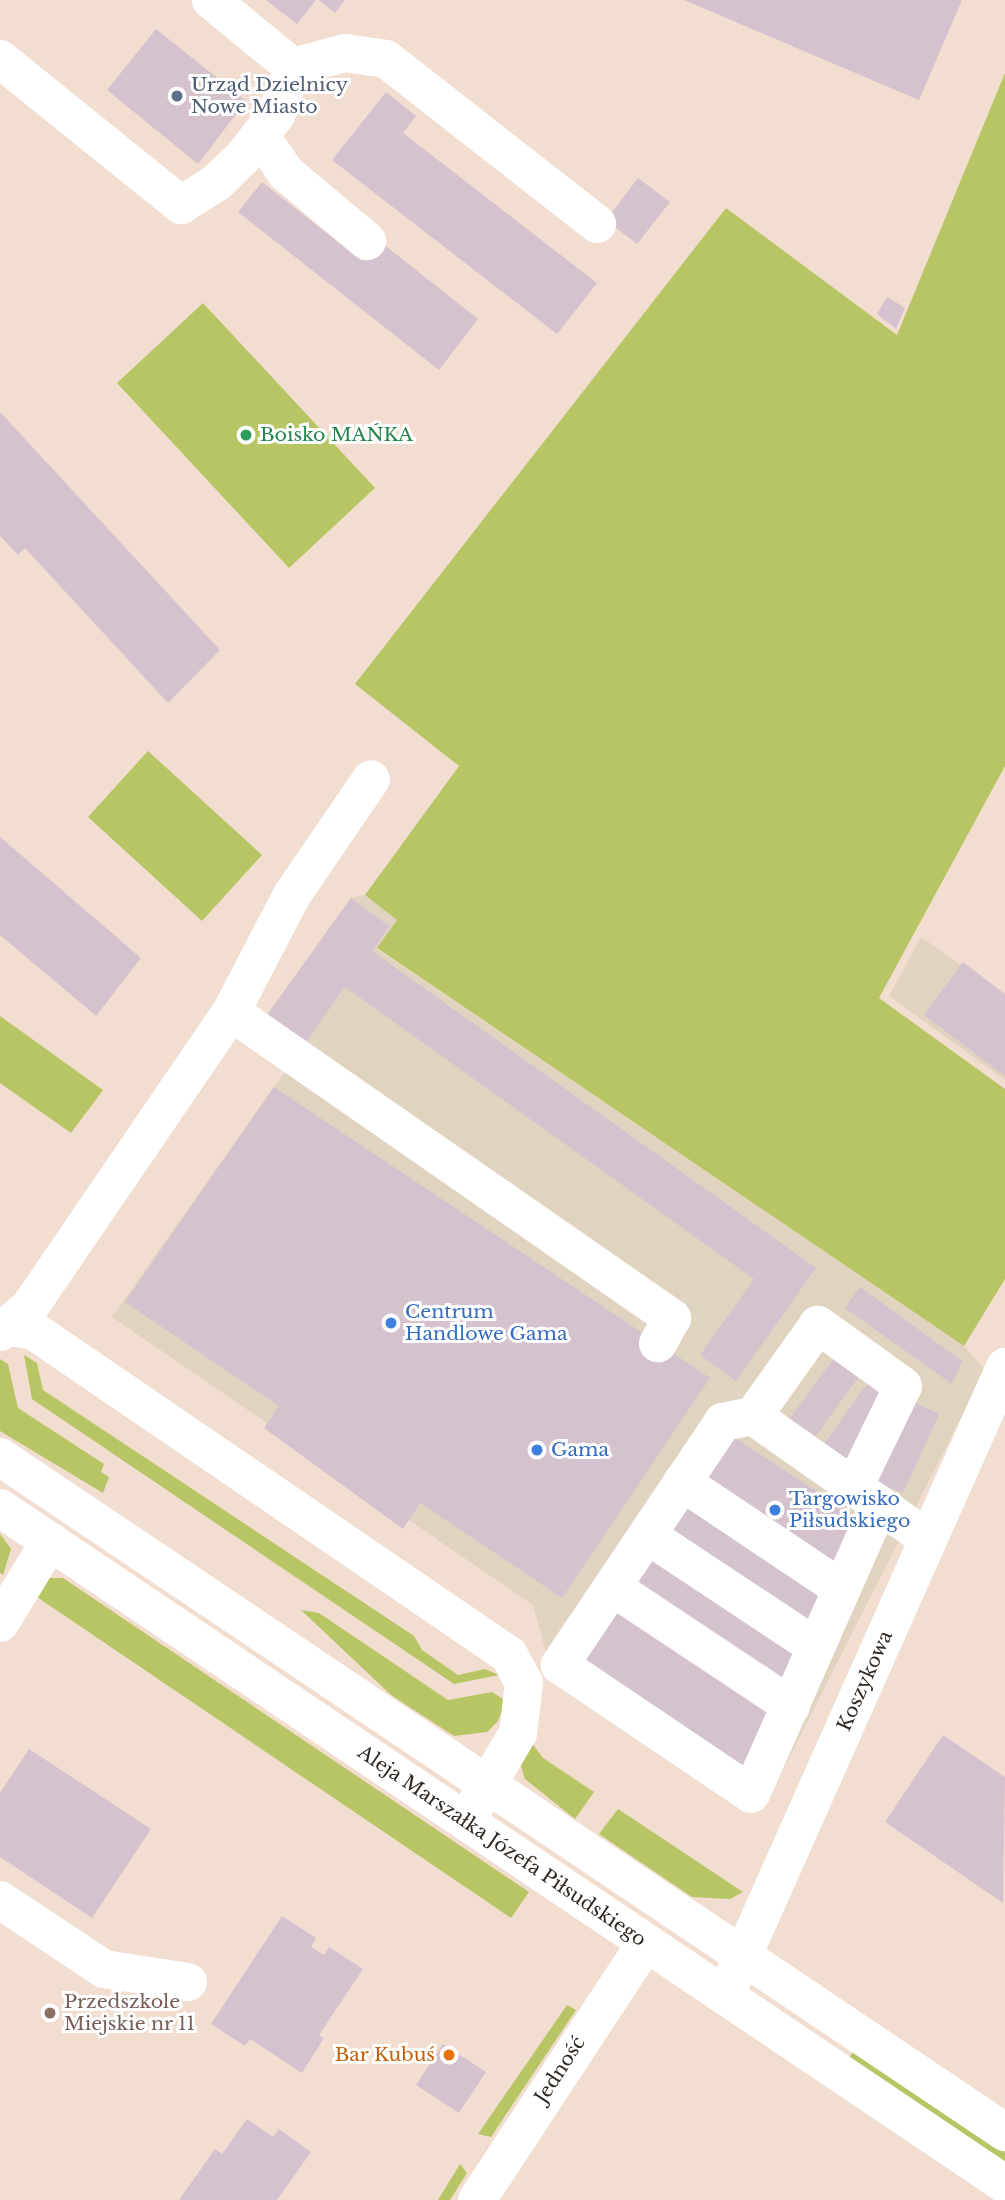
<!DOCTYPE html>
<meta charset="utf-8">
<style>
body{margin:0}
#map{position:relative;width:1005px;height:2200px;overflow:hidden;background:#f1ded0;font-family:"Libre Baskerville",serif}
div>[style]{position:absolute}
.commercial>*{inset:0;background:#e0d3c0}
.green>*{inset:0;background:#b8c564}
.building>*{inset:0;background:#d4c2cf}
.minor>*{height:38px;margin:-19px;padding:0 19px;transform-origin:19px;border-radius:19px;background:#fff}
.dots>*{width:19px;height:19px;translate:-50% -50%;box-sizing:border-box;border:4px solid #fff;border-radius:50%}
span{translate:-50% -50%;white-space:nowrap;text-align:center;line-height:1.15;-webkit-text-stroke:6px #fff;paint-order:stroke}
.service-label{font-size:19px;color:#4e5e75}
.left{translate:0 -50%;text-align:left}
.leisure-label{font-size:19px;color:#27864d}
.shop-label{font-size:19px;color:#366cbe}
.street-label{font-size:19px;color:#302923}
.education-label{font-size:19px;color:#785e54}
.food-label{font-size:19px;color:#c56008}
.right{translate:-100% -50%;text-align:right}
</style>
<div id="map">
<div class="commercial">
<i style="clip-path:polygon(365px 895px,397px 920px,377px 949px,964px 1346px,985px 1370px,763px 1810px,549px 1664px,533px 1605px,112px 1317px,305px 1043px,267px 1015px,351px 898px)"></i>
<i style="clip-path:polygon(921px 937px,1005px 996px,1005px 1080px,889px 996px)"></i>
</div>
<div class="green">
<i style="clip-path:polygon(1005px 73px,1005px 766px,879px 998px,1005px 1089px,1005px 1279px,964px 1346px,377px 948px,397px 920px,365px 895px,459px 766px,355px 684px,726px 208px,897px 335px)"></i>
<i style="clip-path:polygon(203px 303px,375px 488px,289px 568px,117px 383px)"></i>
<i style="clip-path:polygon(148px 751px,262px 855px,202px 921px,88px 817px)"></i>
<i style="clip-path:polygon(0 1016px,103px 1090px,71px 1133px,0 1083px)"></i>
<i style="clip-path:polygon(24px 1355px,37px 1363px,43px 1390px,414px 1636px,422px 1650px,458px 1675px,485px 1669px,499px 1675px,454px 1684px,32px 1399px)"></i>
<i style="clip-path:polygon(0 1359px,8px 1364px,18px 1408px,104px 1464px,101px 1472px,109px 1477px,103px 1493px,0 1431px)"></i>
<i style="clip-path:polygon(0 1534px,11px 1549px,3px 1575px,0 1573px)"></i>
<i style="clip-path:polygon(47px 1578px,63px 1578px,529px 1892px,511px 1918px,31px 1593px)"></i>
<i style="clip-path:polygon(301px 1610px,319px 1613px,448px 1700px,492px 1692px,506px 1701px,498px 1721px,487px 1732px,454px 1736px,391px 1695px)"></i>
<i style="clip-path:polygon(528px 1738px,543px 1758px,594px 1792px,575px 1819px,525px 1779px,520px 1763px)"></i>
<i style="clip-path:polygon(618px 1809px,743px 1892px,730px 1899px,692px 1897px,599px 1834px)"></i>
<i style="clip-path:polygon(567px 2005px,576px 2010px,491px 2137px,478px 2134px)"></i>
<i style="clip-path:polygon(856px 2047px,1005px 2148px,1005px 2170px,846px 2063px)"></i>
<i style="clip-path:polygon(460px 2164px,467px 2173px,450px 2200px,438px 2200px)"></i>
</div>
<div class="building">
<i style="clip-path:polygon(266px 0,316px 0,297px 24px)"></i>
<i style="clip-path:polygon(319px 0,345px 0,335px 13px)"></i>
<i style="clip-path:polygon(684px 0,962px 0,919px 100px)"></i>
<i style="clip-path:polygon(156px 29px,246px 101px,198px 164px,107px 90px)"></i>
<i style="clip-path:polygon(386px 92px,416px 116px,403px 133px,597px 283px,557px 334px,332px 160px)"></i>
<i style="clip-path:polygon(638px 178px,670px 202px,637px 244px,606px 220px)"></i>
<i style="clip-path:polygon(262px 182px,362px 261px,378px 240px,478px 319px,439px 370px,238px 212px)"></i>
<i style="clip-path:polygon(887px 297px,905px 308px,896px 329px,877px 314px)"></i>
<i style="clip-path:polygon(0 412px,220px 650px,168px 703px,25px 548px,18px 555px,0 536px)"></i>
<i style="clip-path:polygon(0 837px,141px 958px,96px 1016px,0 935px)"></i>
<i style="clip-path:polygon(351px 898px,389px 926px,372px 951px,816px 1268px,736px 1381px,700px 1355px,754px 1279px,345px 987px,305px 1043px,267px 1015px)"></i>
<i style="clip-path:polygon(963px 962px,1005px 994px,1005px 1076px,924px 1015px)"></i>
<i style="clip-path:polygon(274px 1087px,710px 1378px,562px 1598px,420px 1503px,403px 1529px,264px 1428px,279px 1406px,125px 1302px)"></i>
<i style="clip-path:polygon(860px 1287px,962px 1361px,952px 1384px,845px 1308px)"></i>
<i style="clip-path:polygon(833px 1359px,858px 1378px,814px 1438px,789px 1420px)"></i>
<i style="clip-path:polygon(868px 1383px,891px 1399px,846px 1461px,823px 1445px)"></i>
<i style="clip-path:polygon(913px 1402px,939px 1414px,903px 1493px,877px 1482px)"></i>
<i style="clip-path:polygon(706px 1419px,853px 1515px,758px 1780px,554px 1648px)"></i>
<i style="clip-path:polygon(943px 1735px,1005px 1777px,1003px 1903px,885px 1822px)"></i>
<i style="clip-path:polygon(29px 1749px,151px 1829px,92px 1918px,0 1857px,0 1793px)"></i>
<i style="clip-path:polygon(282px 1916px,316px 1938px,311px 1947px,324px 1955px,329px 1947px,363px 1969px,319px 2035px,324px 2038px,302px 2073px,250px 2039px,245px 2046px,211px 2024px)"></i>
<i style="clip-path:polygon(443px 2044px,486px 2072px,459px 2113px,416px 2085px)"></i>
<i style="clip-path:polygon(247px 2119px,273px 2137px,279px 2129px,311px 2152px,277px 2200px,179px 2200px,215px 2149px,222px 2154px)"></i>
</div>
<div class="minor">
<i style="left:211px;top:0;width:106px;rotate:39.3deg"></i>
<i style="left:0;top:59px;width:233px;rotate:38.9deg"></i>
<i style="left:181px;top:205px;width:41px;rotate:-32.2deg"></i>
<i style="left:216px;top:183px;width:37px;rotate:-44deg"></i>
<i style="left:243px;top:157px;width:53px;rotate:-51.8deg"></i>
<i style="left:276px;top:115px;width:51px;rotate:-70.5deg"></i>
<i style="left:293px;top:67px;width:54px;rotate:-15.1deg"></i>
<i style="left:345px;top:53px;width:41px;rotate:8.3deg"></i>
<i style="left:386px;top:59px;width:268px;rotate:38deg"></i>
<i style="left:260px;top:135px;width:46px;rotate:55.6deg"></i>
<i style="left:286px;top:173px;width:106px;rotate:40deg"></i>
<i style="left:231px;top:1012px;width:537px;rotate:34.76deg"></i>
<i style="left:672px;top:1318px;width:29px;rotate:119deg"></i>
<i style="left:6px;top:1326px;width:28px;rotate:10deg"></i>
<i style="left:34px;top:1331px;width:575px;rotate:34.3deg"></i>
<i style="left:509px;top:1655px;width:32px;rotate:62deg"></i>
<i style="left:524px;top:1683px;width:50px;rotate:96.8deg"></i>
<i style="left:518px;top:1733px;width:86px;rotate:120.7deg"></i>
<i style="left:0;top:1332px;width:38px;rotate:-40deg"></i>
<i style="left:29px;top:1308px;width:358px;rotate:-55.7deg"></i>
<i style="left:231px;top:1012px;width:132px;rotate:-62.5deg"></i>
<i style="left:292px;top:895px;width:140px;rotate:-55.7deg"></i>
<i style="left:753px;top:1416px;width:31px;rotate:169deg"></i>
<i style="left:723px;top:1422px;width:293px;rotate:123.9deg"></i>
<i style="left:560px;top:1665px;width:230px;rotate:34deg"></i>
<i style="left:751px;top:1794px;width:316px;rotate:-66.1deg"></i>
<i style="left:0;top:1457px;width:1211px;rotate:33.89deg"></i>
<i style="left:682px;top:1482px;width:192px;rotate:33.8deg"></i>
<i style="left:854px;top:1487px;width:112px;rotate:-64.1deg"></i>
<i style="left:903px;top:1386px;width:105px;rotate:-144.3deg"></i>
<i style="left:818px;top:1325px;width:112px;rotate:125.5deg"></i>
<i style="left:753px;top:1416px;width:214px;rotate:35.1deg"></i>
<i style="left:0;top:1508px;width:1211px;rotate:33.93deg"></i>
<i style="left:647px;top:1535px;width:203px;rotate:33.5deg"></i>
<i style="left:612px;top:1587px;width:215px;rotate:33.6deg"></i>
<i style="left:0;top:1623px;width:96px;rotate:-58.6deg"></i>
<i style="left:0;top:1900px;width:125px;rotate:33.6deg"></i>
<i style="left:104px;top:1969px;width:85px;rotate:8.8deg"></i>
<i style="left:733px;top:1978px;width:669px;rotate:-66deg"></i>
<i style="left:477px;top:2200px;width:308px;rotate:-56.7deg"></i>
</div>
<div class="dots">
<i style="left:177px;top:96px;background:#5c6f8a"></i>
<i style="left:246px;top:435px;background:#2e9e5b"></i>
<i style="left:391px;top:1323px;background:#3f7fe0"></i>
<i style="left:537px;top:1450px;background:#3f7fe0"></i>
<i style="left:775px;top:1510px;background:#3f7fe0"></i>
<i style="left:50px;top:2013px;background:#8d6e63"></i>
<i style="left:449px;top:2055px;background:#e8710a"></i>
</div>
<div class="service-label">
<span class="left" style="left:191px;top:96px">Urząd Dzielnicy<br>Nowe Miasto</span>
</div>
<div class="leisure-label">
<span class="left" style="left:260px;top:435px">Boisko MAŃKA</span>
</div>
<div class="shop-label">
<span class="left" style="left:405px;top:1323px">Centrum<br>Handlowe Gama</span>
<span class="left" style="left:551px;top:1450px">Gama</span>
<span class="left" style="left:789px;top:1510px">Targowisko<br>Piłsudskiego</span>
</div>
<div class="street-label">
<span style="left:865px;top:1681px;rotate:-66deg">Koszykowa</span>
<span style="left:502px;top:1846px;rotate:34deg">Aleja Marszałka Józefa Piłsudskiego</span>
<span style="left:560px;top:2070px;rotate:-57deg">Jedność</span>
</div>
<div class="education-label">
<span class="left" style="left:64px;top:2013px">Przedszkole<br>Miejskie nr 11</span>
</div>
<div class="food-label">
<span class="right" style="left:435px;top:2055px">Bar Kubuś</span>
</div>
</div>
